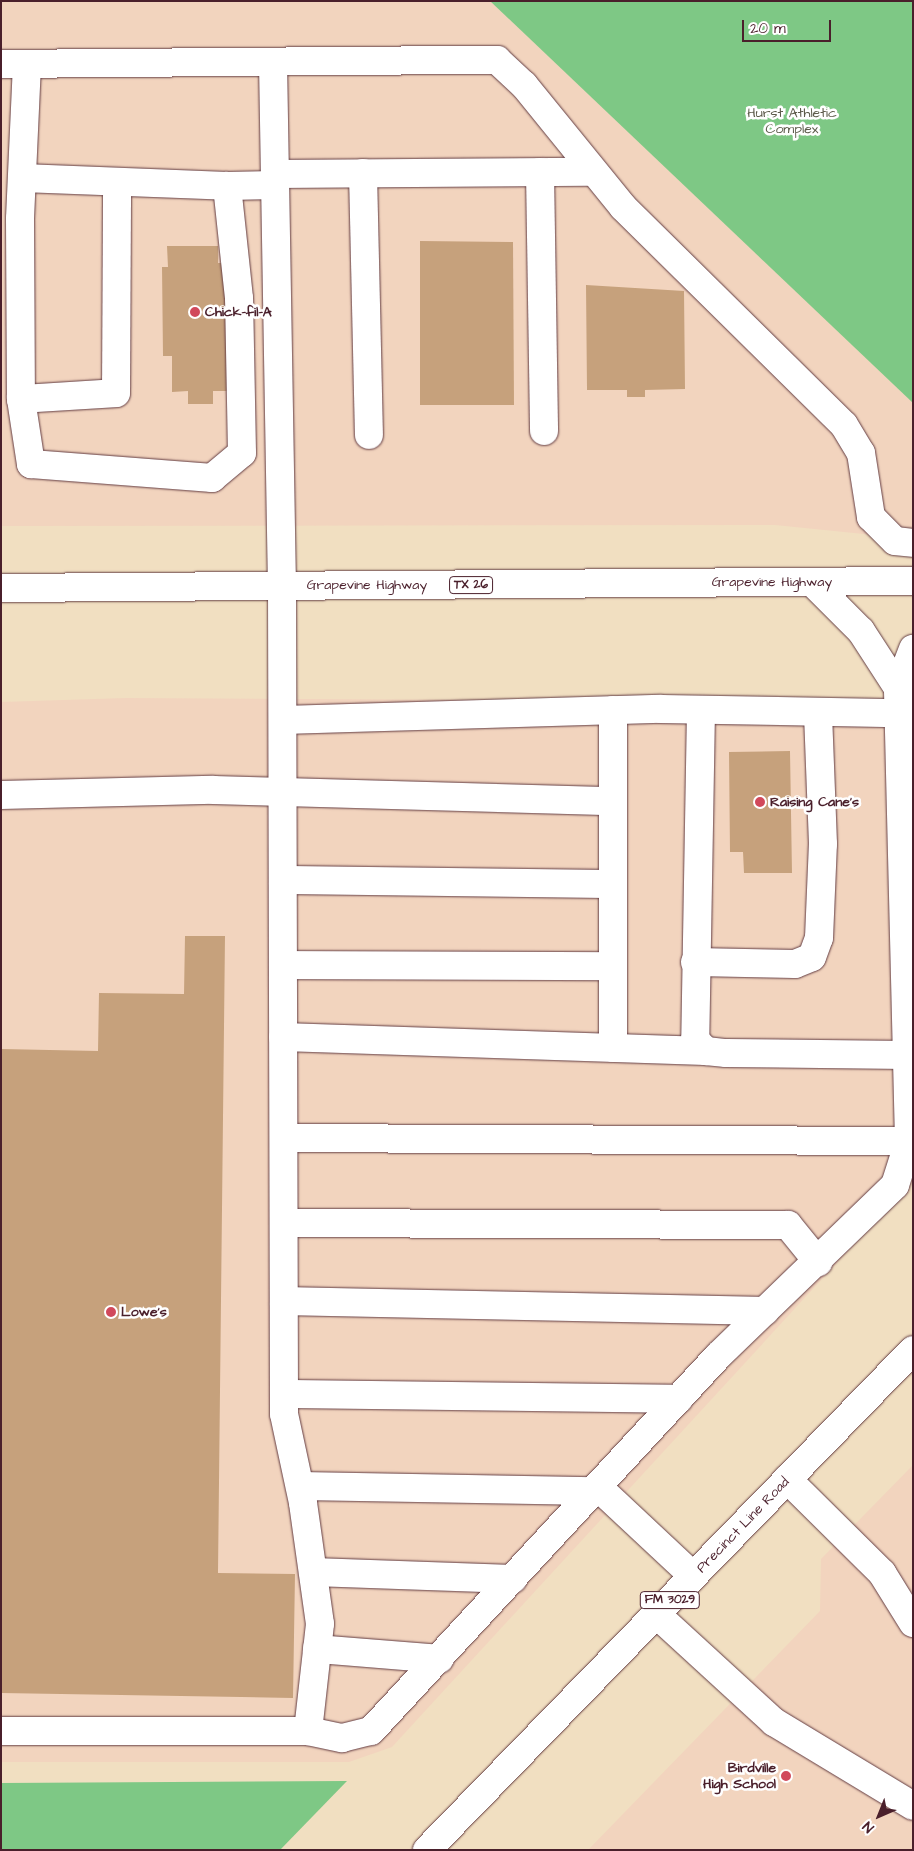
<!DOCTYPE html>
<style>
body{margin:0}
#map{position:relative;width:914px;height:1851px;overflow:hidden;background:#f1dfc1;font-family:"Architects Daughter",sans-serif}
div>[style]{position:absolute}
.built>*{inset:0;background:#f2d4be}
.green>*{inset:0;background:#7ec885}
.building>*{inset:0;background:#c6a17c}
.roads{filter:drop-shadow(0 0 1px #633c42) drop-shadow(0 0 1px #633c42)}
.minor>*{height:28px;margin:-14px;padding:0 14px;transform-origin:14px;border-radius:14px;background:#fff}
.major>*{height:28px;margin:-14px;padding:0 14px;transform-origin:14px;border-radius:14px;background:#fff}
.dots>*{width:14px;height:14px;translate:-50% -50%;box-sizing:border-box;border:2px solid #fff;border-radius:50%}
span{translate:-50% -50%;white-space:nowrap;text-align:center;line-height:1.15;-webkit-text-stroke:5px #fff;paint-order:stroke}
.shield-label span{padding:1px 4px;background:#fff;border:1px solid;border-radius:4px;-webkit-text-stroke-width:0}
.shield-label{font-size:12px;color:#4a1f2b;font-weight:700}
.park-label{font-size:14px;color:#5c5a4a}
.poi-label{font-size:14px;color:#4a1f2b;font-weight:700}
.left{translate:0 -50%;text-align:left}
.right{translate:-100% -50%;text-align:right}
.street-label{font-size:14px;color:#4a1f2b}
.frame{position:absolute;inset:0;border:2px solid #4a1f2b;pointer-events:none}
.north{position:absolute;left:854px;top:1791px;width:50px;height:50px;-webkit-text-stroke:4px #fff;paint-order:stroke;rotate:224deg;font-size:14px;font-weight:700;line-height:20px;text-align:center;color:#4a1f2b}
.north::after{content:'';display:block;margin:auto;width:18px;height:22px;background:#4a1f2b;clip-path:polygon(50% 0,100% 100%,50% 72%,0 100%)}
.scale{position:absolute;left:742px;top:20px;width:89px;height:22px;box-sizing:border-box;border:2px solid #4a1f2b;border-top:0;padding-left:6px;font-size:15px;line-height:18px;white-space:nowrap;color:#4a1f2b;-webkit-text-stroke:4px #fff;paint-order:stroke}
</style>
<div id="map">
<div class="built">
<i style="clip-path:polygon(1px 1px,490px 1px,913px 403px,913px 539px,775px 525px,1px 526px)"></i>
<i style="clip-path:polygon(126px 698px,913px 702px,913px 1180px,392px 1747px,349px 1762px,1px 1762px,1px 702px)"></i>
<i style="clip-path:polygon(913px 1465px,913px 1850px,588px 1850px,820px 1611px,821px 1559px)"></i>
</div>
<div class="green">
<i style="clip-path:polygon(490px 1px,913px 1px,913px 403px)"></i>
<i style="clip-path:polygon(347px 1781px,280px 1850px,1px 1850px,1px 1783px)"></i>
</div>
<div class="building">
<i style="clip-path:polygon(420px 241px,513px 242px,514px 405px,420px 405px)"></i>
<i style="clip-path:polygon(167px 246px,218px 246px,218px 263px,227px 263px,228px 391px,213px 391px,213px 404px,188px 404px,188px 391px,172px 392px,172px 356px,163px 356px,162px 267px,168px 267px)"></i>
<i style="clip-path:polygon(586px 285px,684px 291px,685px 389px,645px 390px,645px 397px,627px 397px,627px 390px,587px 390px)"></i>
<i style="clip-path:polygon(790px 751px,792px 873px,744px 873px,743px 852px,730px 852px,729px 752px)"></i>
<i style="clip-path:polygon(185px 936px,225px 936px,218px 1573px,295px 1574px,293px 1698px,1px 1693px,1px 1049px,98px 1051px,99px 993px,184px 994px)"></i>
</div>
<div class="roads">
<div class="minor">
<i style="left:273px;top:62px;width:524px;rotate:89.02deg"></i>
<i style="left:282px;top:586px;width:828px;rotate:89.86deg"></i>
<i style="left:284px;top:1414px;width:91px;rotate:77.9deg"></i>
<i style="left:303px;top:1503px;width:122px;rotate:82deg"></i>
<i style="left:320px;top:1624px;width:108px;rotate:96.4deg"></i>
<i style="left:1px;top:64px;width:496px;rotate:-0.5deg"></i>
<i style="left:497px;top:60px;width:37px;rotate:43deg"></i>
<i style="left:524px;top:85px;width:157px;rotate:50.9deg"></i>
<i style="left:623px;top:207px;width:310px;rotate:44.6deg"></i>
<i style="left:844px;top:425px;width:33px;rotate:59deg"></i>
<i style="left:861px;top:453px;width:65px;rotate:81.1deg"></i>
<i style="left:871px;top:517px;width:34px;rotate:45deg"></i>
<i style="left:895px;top:541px;width:18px;rotate:6deg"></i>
<i style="left:27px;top:64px;width:155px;rotate:92.6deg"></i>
<i style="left:20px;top:219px;width:180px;rotate:89.7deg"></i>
<i style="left:21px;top:399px;width:66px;rotate:81.3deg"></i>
<i style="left:31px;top:464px;width:182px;rotate:4.4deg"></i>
<i style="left:212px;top:478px;width:39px;rotate:-40deg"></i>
<i style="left:242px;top:453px;width:155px;rotate:-91.1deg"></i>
<i style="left:239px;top:298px;width:113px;rotate:-96.1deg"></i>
<i style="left:227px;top:186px;width:48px;rotate:-1.2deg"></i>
<i style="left:540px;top:172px;width:259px;rotate:89.1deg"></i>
<i style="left:363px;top:173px;width:262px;rotate:88.7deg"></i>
<i style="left:275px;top:174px;width:315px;rotate:-0.4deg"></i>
<i style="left:22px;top:178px;width:205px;rotate:2.2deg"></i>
<i style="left:21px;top:399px;width:95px;rotate:-3.6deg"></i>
<i style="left:116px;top:393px;width:211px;rotate:-89.7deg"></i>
<i style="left:812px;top:582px;width:69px;rotate:45deg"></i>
<i style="left:861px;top:631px;width:68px;rotate:57deg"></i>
<i style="left:613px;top:710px;width:338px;rotate:90deg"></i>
<i style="left:701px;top:710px;width:330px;rotate:91deg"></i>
<i style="left:695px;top:1040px;width:16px;rotate:45deg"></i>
<i style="left:706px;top:1051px;width:20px;rotate:6deg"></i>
<i style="left:726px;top:1053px;width:181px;rotate:0.6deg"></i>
<i style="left:283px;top:720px;width:378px;rotate:-1.7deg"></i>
<i style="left:661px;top:709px;width:237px;rotate:1deg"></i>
<i style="left:1px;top:795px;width:212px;rotate:-1.4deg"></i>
<i style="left:213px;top:790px;width:400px;rotate:1.6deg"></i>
<i style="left:283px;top:880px;width:330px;rotate:0.7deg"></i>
<i style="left:695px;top:962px;width:100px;rotate:1.1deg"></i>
<i style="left:795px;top:964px;width:18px;rotate:-22deg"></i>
<i style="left:812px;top:957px;width:20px;rotate:-70deg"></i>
<i style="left:819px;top:938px;width:94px;rotate:-87.6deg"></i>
<i style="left:823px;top:844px;width:132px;rotate:-92.2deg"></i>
<i style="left:283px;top:965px;width:330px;rotate:0.2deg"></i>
<i style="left:283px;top:1037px;width:423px;rotate:1.9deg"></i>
<i style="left:284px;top:1138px;width:625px;rotate:0.28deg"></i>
<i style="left:284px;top:1223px;width:504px;rotate:0.23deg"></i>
<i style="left:788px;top:1225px;width:48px;rotate:51deg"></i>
<i style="left:284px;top:1301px;width:481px;rotate:1.2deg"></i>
<i style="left:285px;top:1394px;width:394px;rotate:0.7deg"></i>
<i style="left:787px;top:1479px;width:134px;rotate:44.7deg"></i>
<i style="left:882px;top:1573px;width:59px;rotate:58.2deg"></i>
<i style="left:300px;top:1486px;width:294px;rotate:1deg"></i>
<i style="left:598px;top:1487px;width:130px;rotate:43.1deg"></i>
<i style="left:313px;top:1572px;width:200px;rotate:2deg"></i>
<i style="left:656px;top:1614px;width:160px;rotate:42.5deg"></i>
<i style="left:774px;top:1722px;width:162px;rotate:31.1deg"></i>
<i style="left:317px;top:1649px;width:123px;rotate:4.6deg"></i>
<i style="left:1px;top:1731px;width:307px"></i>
<i style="left:308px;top:1731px;width:35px;rotate:12deg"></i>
<i style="left:342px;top:1738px;width:30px;rotate:-14deg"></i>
<i style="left:371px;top:1731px;width:511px;rotate:-47.22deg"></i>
<i style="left:718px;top:1356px;width:246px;rotate:-44deg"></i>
<i style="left:895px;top:1185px;width:46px;rotate:-72.3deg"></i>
<i style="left:909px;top:1141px;width:453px;rotate:-91.4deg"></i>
<i style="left:898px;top:688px;width:42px;rotate:-69deg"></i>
</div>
<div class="major">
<i style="left:1px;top:588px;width:912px;rotate:-0.44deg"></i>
<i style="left:427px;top:1850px;width:697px;rotate:-45.81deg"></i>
</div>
</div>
<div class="dots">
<i style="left:195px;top:312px;background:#d1495b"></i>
<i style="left:760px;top:802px;background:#d1495b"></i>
<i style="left:111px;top:1312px;background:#d1495b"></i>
<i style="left:786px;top:1776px;background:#d1495b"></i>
</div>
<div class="shield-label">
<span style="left:471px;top:585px">TX 26</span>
<span style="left:670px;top:1600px">FM 3029</span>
</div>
<div class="park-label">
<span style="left:792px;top:121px">Hurst Athletic<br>Complex</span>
</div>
<div class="poi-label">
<span class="left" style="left:205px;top:312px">Chick-fil-A</span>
<span class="left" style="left:770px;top:802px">Raising Cane's</span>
<span class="left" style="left:121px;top:1312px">Lowe's</span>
<span class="right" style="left:776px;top:1776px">Birdville<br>High School</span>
</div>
<div class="street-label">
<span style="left:772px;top:582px">Grapevine Highway</span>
<span style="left:367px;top:585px">Grapevine Highway</span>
<span style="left:743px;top:1525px;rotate:-46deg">Precinct Line Road</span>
</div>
<div class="frame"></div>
<div class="north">N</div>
<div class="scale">20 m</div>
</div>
